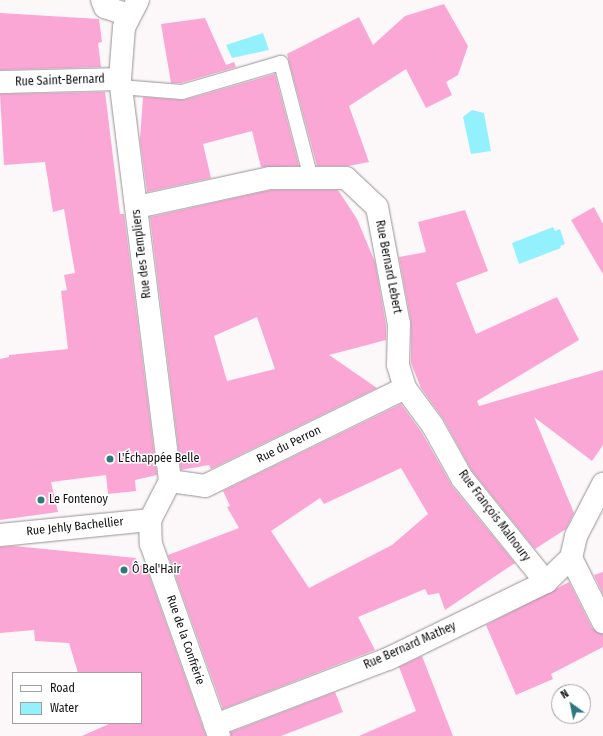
<!DOCTYPE html>
<meta charset="utf-8">
<style>
body{margin:0}
#map{position:relative;width:603px;height:736px;overflow:hidden;background:#fcf8fa;font-family:"Fira Sans Condensed",sans-serif}
div>[style]{position:absolute}
.water>*{inset:0;background:#93f1fd}
.building>*{inset:0;background:#fba7d5}
.roads{filter:drop-shadow(0 0 1px #969294) drop-shadow(0 0 1px #969294)}
.service>*{height:14px;margin:-7px;padding:0 7px;transform-origin:7px;border-radius:7px;background:#fff}
.minor>*{height:22px;margin:-11px;padding:0 11px;transform-origin:11px;border-radius:11px;background:#fff}
.dots>*{width:11px;height:11px;translate:-50% -50%;box-sizing:border-box;border:2px solid #fff;border-radius:50%}
span{translate:-50% -50%;white-space:nowrap;text-align:center;line-height:1.15;-webkit-text-stroke:3px #fff;paint-order:stroke}
.street-label{font-size:12px;color:#141213}
.poi-label{font-size:12px;color:#141213}
.left{translate:0 -50%;text-align:left}
.legend{position:absolute;left:12px;top:672px;width:130px;height:52px;box-sizing:border-box;background:#fff;border:1px solid #a1a0a1;margin:0;padding:5px 7px;list-style:none;font-size:12px;color:#141213}
.legend li{display:flex;align-items:center;gap:8px;height:20px}
.legend b{width:20px;border:1px solid #a1a0a1}
.north{position:absolute;left:551px;top:684px;width:40px;height:40px;box-sizing:border-box;background:#fff;border:1px solid #a1a0a1;border-radius:50%;rotate:327deg;font-size:11px;font-weight:700;line-height:16px;text-align:center;color:#141213}
.north::after{content:'';display:block;margin:auto;width:14px;height:18px;background:#307881;clip-path:polygon(50% 0,100% 100%,50% 72%,0 100%)}
</style>
<div id="map">
<div class="water">
<i style="clip-path:polygon(263px 33px,269px 50px,232px 58px,226px 45px)"></i>
<i style="clip-path:polygon(472px 110px,484px 113px,491px 151px,471px 154px,463px 117px)"></i>
<i style="clip-path:polygon(553px 227px,555px 231px,560px 229px,565px 244px,560px 246px,561px 248px,519px 264px,512px 243px)"></i>
</div>
<div class="building">
<i style="clip-path:polygon(444px 4px,468px 46px,458px 75px,446px 82px,452px 95px,426px 108px,406px 69px,349px 106px,369px 162px,348px 166px,317px 166px,287px 54px,359px 17px,373px 45px,405px 16px)"></i>
<i style="clip-path:polygon(0 13px,99px 19px,102px 42px,98px 43px,101px 67px,0 70px)"></i>
<i style="clip-path:polygon(205px 18px,226px 65px,234px 62px,236px 67px,181px 83px,171px 83px,161px 24px)"></i>
<i style="clip-path:polygon(275px 74px,299px 166px,261px 167px,252px 131px,203px 144px,211px 178px,147px 192px,140px 140px,143px 97px,184px 100px)"></i>
<i style="clip-path:polygon(105px 92px,120px 214px,124px 214px,157px 475px,135px 480px,136px 491px,108px 494px,106px 475px,51px 482px,58px 512px,0 520px,0 359px,9px 357px,9px 355px,68px 349px,61px 291px,67px 290px,64px 275px,75px 273px,64px 209px,53px 212px,45px 162px,4px 165px,0 94px)"></i>
<i style="clip-path:polygon(evenodd,271px 190px,338px 190px,357px 219px,375px 262px,386px 325px,386px 340px,329px 355px,377px 388px,211px 469px,209px 465px,181px 470px,150px 217px,271px 190px,257px 317px,275px 369px,227px 381px,214px 336px,257px 317px)"></i>
<i style="clip-path:polygon(594px 207px,603px 224px,603px 274px,571px 220px)"></i>
<i style="clip-path:polygon(465px 210px,488px 271px,456px 283px,476px 334px,557px 297px,579px 340px,477px 401px,479px 406px,603px 370px,603px 445px,592px 461px,534px 417px,574px 513px,566px 529px,535px 549px,472px 471px,444px 420px,421px 388px,411px 363px,411px 322px,399px 257px,426px 252px,418px 222px)"></i>
<i style="clip-path:polygon(evenodd,401px 404px,422px 433px,452px 486px,515px 563px,445px 610px,439px 593px,428px 595px,425px 589px,358px 617px,375px 650px,223px 709px,168px 555px,239px 528px,227px 507px,230px 506px,223px 491px,401px 404px,401px 468px,428px 514px,392px 545px,309px 588px,271px 531px,320px 498px,324px 504px,401px 468px)"></i>
<i style="clip-path:polygon(14px 546px,136px 558px,139px 566px,145px 564px,206px 736px,82px 736px,111px 723px,141px 723px,141px 673px,78px 673px,69px 643px,35px 641px,34px 630px,0 633px,0 547px)"></i>
<i style="clip-path:polygon(603px 572px,603px 594px,594px 575px)"></i>
<i style="clip-path:polygon(569px 582px,592px 628px,603px 634px,603px 647px,551px 674px,553px 679px,516px 695px,486px 625px)"></i>
<i style="clip-path:polygon(422px 656px,453px 736px,359px 736px,416px 711px,399px 667px)"></i>
<i style="clip-path:polygon(335px 692px,343px 712px,281px 736px,231px 736px,231px 732px)"></i>
</div>
<div class="roads">
<div class="service">
<i style="left:120px;top:87px;width:62px;rotate:4.6deg"></i>
<i style="left:182px;top:92px;width:103px;rotate:-16.3deg"></i>
<i style="left:281px;top:63px;width:119px;rotate:75.4deg"></i>
</div>
<div class="minor">
<i style="left:102px;top:0;width:8px;rotate:67deg"></i>
<i style="left:105px;top:7px;width:24px;rotate:19deg"></i>
<i style="left:138px;top:0;width:30px;rotate:117deg"></i>
<i style="left:124px;top:27px;width:52px;rotate:94.4deg"></i>
<i style="left:120px;top:79px;width:405px;rotate:82.9deg"></i>
<i style="left:170px;top:481px;width:44px;rotate:117.1deg"></i>
<i style="left:0;top:82px;width:120px;rotate:-1.4deg"></i>
<i style="left:137px;top:207px;width:136px;rotate:-12.3deg"></i>
<i style="left:270px;top:178px;width:76px"></i>
<i style="left:346px;top:178px;width:42px;rotate:43.1deg"></i>
<i style="left:377px;top:207px;width:119px;rotate:79.4deg"></i>
<i style="left:399px;top:324px;width:41px;rotate:91.4deg"></i>
<i style="left:398px;top:365px;width:24px;rotate:73deg"></i>
<i style="left:405px;top:388px;width:47px;rotate:53.6deg"></i>
<i style="left:433px;top:426px;width:60px;rotate:60.9deg"></i>
<i style="left:462px;top:478px;width:134px;rotate:51.1deg"></i>
<i style="left:170px;top:481px;width:35px;rotate:8deg"></i>
<i style="left:205px;top:486px;width:223px;rotate:-26.1deg"></i>
<i style="left:150px;top:520px;width:24px;rotate:88deg"></i>
<i style="left:151px;top:544px;width:204px;rotate:70.5deg"></i>
<i style="left:0;top:535px;width:151px;rotate:-5.7deg"></i>
<i style="left:571px;top:558px;width:23px;rotate:-77deg"></i>
<i style="left:576px;top:536px;width:59px;rotate:-62.6deg"></i>
<i style="left:571px;top:558px;width:72px;rotate:63.4deg"></i>
<i style="left:215px;top:725px;width:185px;rotate:-20.9deg"></i>
<i style="left:388px;top:659px;width:176px;rotate:-26deg"></i>
<i style="left:546px;top:582px;width:35px;rotate:-44deg"></i>
</div>
</div>
<div class="dots">
<i style="left:110px;top:459px;background:#307881"></i>
<i style="left:41px;top:500px;background:#307881"></i>
<i style="left:124px;top:570px;background:#307881"></i>
</div>
<div class="street-label">
<span style="left:60px;top:81px;rotate:-2deg">Rue Saint-Bernard</span>
<span style="left:142px;top:254px;rotate:-97deg">Rue des Templiers</span>
<span style="left:388px;top:267px;rotate:79deg">Rue Bernard Lebert</span>
<span style="left:289px;top:445px;rotate:-26deg">Rue du Perron</span>
<span style="left:494px;top:516px;rotate:53deg">Rue François Malnoury</span>
<span style="left:75px;top:527px;rotate:-6deg">Rue Jehly Bachellier</span>
<span style="left:185px;top:640px;rotate:71deg">Rue de la Confrèrie</span>
<span style="left:410px;top:646px;rotate:-24deg">Rue Bernard Mathey</span>
</div>
<div class="poi-label">
<span class="left" style="left:118px;top:459px">L'Échappée Belle</span>
<span class="left" style="left:49px;top:500px">Le Fontenoy</span>
<span class="left" style="left:132px;top:570px">Ô Bel'Hair</span>
</div>
<ul class="legend">
<li><b style="height:5px;background:#fff"></b>Road</li>
<li><b style="height:11px;background:#93f1fd"></b>Water</li>
</ul>
<div class="north">N</div>
</div>
